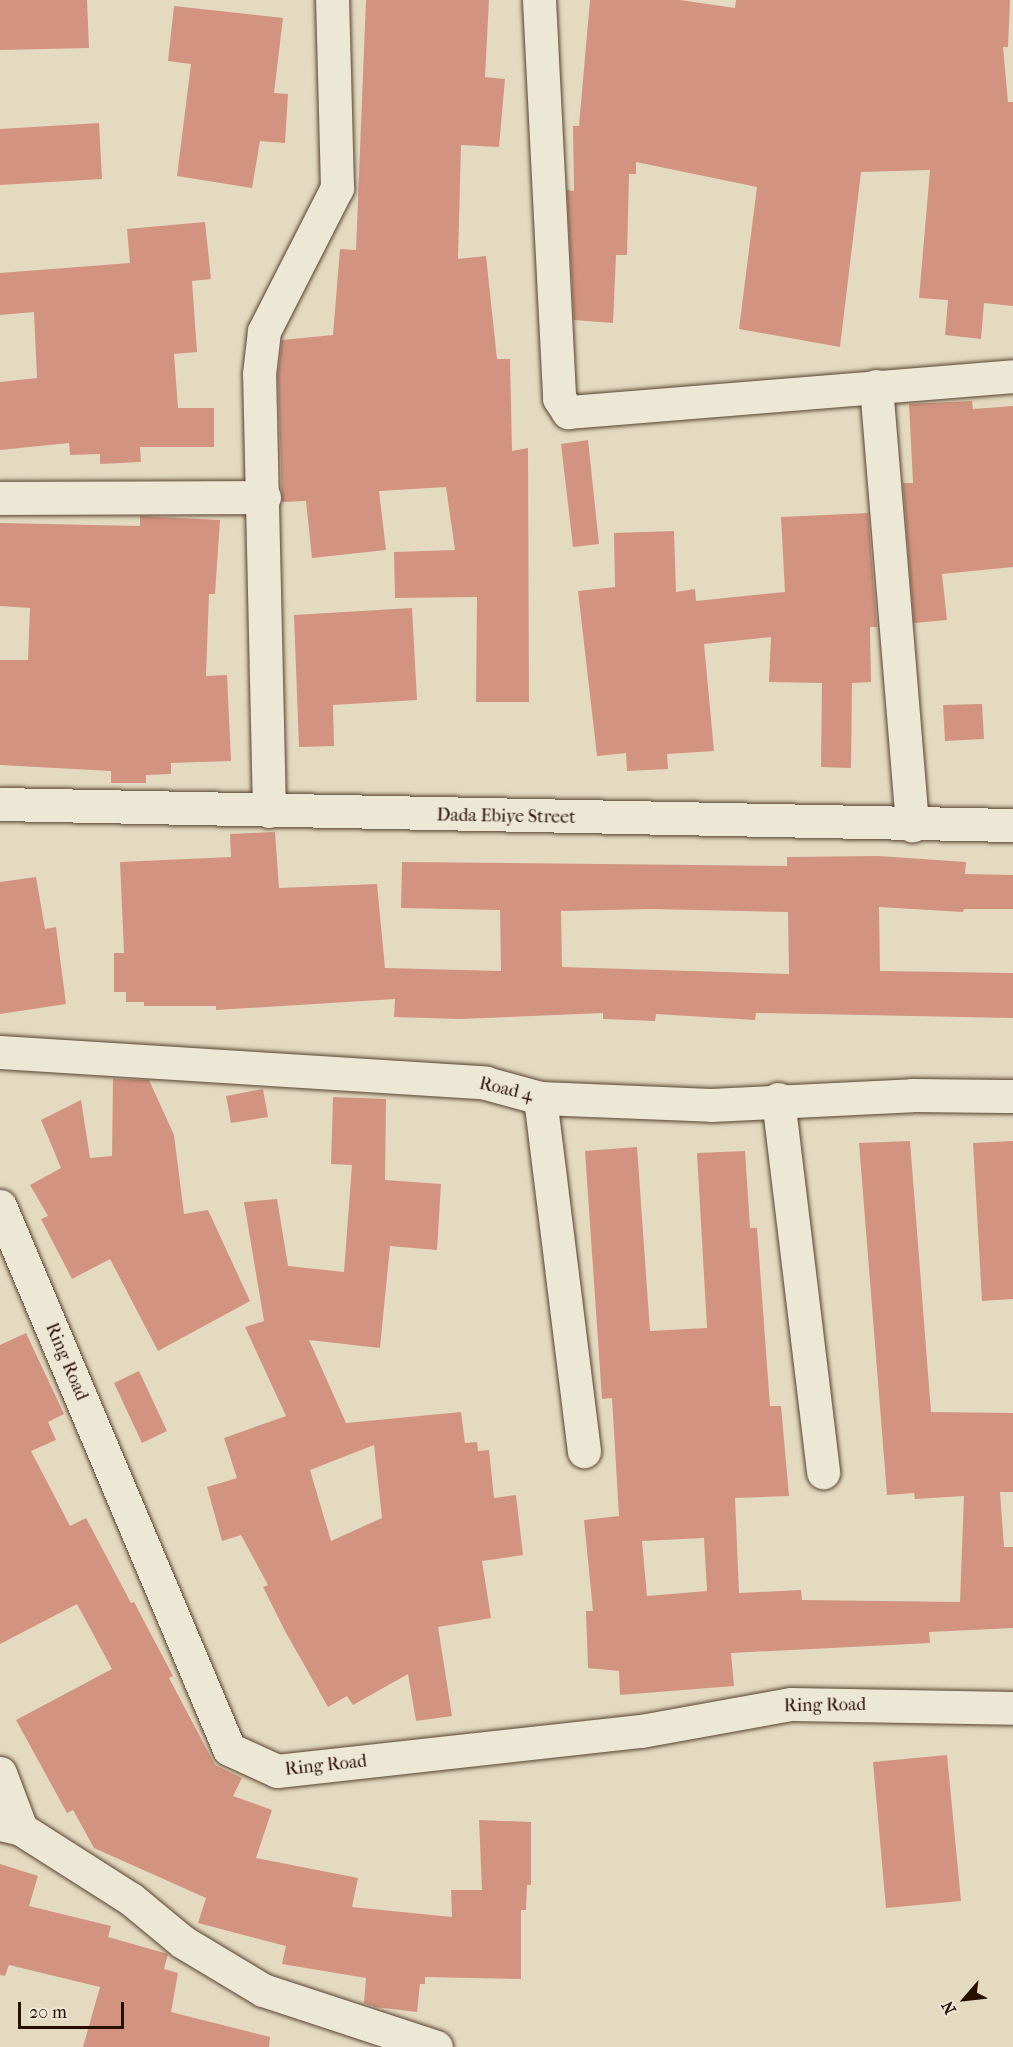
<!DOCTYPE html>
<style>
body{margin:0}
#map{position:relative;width:1013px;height:2047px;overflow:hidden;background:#e4dac0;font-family:"IM FELL French Canon",serif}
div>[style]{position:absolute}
.building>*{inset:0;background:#d29481}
.roads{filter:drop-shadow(0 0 2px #584230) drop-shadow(0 0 2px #584230)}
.street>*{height:33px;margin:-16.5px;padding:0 16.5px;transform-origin:16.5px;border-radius:16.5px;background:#ede7d6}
span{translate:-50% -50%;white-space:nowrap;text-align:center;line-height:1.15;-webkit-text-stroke:6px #ede7d6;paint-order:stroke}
.street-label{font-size:18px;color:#290f00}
.north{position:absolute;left:935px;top:1969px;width:60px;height:60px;-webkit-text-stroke:4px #ede7d6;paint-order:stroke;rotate:242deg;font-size:16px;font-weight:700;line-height:24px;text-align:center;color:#290f00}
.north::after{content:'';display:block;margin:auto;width:21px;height:27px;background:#290f00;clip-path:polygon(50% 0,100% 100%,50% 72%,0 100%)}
.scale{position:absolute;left:18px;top:2002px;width:106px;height:27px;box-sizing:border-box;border:3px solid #290f00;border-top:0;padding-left:8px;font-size:18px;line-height:21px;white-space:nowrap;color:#290f00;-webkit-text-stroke:4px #ede7d6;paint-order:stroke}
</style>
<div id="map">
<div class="building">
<i style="clip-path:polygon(0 0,87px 0,89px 48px,0 50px)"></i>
<i style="clip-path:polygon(366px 0,489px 0,485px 77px,505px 79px,499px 147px,461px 145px,458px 259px,486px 256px,497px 359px,510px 359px,512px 451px,528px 448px,529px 702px,476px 702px,477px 597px,395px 598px,394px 552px,455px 550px,446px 487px,379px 491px,386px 550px,312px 558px,306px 501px,282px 502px,278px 375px,282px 340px,333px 335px,340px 249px,356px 250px)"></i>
<i style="clip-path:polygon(590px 0,680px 0,735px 8px,736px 0,1010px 0,1008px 47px,1003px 47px,1008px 102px,1013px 102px,1013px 306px,984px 303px,981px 339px,945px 335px,948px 300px,919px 298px,930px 170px,861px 172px,840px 347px,739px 329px,757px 187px,636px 162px,636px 174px,629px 174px,627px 255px,616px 255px,613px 323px,574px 320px,567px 190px,574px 191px,573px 126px,579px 126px)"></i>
<i style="clip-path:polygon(174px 6px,283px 18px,274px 93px,288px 94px,285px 143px,260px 141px,252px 188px,177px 176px,191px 64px,168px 61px)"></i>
<i style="clip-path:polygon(99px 123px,102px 179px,0 185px,0 129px)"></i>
<i style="clip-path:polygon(205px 222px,211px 279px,192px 281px,197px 352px,174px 354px,178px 408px,214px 408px,214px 447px,140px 447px,141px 462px,100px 464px,100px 454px,70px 455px,69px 443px,0 450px,0 382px,37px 378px,34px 312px,0 315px,0 273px,130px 263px,127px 229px)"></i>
<i style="clip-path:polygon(972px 401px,973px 409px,1013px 406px,1013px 567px,942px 574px,947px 620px,914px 623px,903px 483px,913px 483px,909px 404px)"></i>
<i style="clip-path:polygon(588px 440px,599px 544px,573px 547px,561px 444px)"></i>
<i style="clip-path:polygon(868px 513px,877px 627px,870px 627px,871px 682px,852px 683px,851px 768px,821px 767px,822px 683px,769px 682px,771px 637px,704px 644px,714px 751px,667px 754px,668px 769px,627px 771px,626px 753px,597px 756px,578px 591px,615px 587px,614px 533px,674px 531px,676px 592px,695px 589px,696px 601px,785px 592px,781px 517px)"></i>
<i style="clip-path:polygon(140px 516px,220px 520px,215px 594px,209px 594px,206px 676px,227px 675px,231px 761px,171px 763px,171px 774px,146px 775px,146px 783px,111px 783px,111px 771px,0 765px,0 660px,28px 660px,30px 608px,0 606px,0 523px,140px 526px)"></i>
<i style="clip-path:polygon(412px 608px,417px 700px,333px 705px,334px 746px,299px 747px,294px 615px)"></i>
<i style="clip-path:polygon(982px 704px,984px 739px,945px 741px,943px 705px)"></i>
<i style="clip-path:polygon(evenodd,275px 832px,279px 888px,377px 884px,385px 968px,501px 971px,500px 910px,401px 908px,402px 862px,787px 866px,787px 857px,878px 856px,966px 862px,965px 874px,1013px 875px,1013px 909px,964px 909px,963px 912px,879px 907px,880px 971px,1013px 973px,1013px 1018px,756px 1013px,755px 1020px,656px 1014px,655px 1021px,603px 1019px,603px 1013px,460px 1019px,394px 1017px,395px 999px,216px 1010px,216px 1006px,144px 1006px,144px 1002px,126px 1002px,126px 992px,114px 992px,114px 953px,124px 953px,120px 862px,231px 857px,230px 834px,275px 832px,651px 909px,788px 912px,789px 974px,562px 967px,561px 911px,651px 909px)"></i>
<i style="clip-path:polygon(36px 877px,45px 929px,56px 927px,66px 1004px,0 1014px,0 882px)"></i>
<i style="clip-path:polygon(113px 1079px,149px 1080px,174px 1135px,184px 1214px,208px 1210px,250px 1301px,158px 1351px,110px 1259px,72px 1279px,41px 1219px,48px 1216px,30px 1185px,61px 1168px,41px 1120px,81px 1100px,90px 1158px,112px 1156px)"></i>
<i style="clip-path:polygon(263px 1089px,268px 1117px,231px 1123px,226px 1096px)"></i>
<i style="clip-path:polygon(evenodd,333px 1097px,386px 1099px,385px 1180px,441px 1184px,437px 1250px,390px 1246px,380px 1348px,309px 1340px,346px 1423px,461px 1412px,465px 1443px,477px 1442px,478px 1451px,489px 1450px,494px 1498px,516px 1495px,523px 1555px,482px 1561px,491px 1618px,438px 1627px,452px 1716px,416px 1721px,408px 1674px,353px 1705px,347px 1696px,328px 1707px,285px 1631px,263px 1587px,268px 1585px,241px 1535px,222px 1541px,207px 1487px,237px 1478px,224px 1438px,286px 1416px,245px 1327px,264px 1321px,244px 1202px,277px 1199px,288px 1266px,344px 1272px,352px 1165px,331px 1164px,333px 1097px,374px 1445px,382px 1518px,331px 1541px,310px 1470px,374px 1445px)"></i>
<i style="clip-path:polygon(evenodd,910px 1141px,931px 1412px,1013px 1413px,1013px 1492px,1000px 1492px,1004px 1547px,1013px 1547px,1013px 1628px,929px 1632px,930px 1643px,731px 1653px,734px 1686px,620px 1695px,619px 1671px,588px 1668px,586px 1611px,593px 1611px,584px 1520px,619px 1516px,612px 1398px,602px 1399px,585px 1151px,637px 1147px,650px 1331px,707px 1328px,697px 1153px,745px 1151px,750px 1228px,757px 1228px,770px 1406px,781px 1406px,789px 1496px,735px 1498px,739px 1593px,801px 1590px,802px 1600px,960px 1602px,964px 1496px,915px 1499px,914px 1493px,887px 1495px,859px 1143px,910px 1141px,704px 1538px,707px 1591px,647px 1596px,642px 1541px,704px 1538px)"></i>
<i style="clip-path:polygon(1013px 1141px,1013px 1299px,982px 1301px,973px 1143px)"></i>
<i style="clip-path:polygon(26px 1333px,64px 1414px,48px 1422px,56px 1440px,31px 1451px,70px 1526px,86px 1518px,131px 1603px,134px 1602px,173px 1676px,169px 1678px,215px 1765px,242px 1778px,233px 1796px,272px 1810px,256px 1858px,358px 1878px,352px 1907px,452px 1917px,451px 1890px,482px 1890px,479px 1820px,531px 1822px,531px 1885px,527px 1885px,526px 1910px,521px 1910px,521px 1979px,425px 1977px,425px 1984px,420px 1984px,417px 2012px,375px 2007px,364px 2003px,366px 1978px,282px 1964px,286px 1946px,198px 1923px,206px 1898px,94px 1848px,73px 1810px,67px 1813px,16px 1720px,112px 1669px,77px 1604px,0 1644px,0 1345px)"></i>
<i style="clip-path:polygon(139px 1371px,167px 1431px,142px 1443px,114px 1383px)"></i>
<i style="clip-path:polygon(947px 1755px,961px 1901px,886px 1908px,873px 1762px)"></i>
<i style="clip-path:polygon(0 1864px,38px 1876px,29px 1906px,111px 1926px,108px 1937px,168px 1954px,164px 1969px,178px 1973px,171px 2012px,270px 2037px,269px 2047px,83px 2047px,100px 1987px,9px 1965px,5px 1976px,0 1975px)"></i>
</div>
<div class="roads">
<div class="street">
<i style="left:539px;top:0;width:399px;rotate:87.1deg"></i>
<i style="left:559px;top:398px;width:17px;rotate:57deg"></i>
<i style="left:568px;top:412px;width:446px;rotate:-4.6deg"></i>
<i style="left:876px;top:386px;width:441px;rotate:85.3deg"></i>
<i style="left:0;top:498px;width:264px;rotate:-0.2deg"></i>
<i style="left:0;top:804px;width:1013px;rotate:1.19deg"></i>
<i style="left:269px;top:811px;width:437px;rotate:-91.3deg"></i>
<i style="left:259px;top:374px;width:43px;rotate:-83.4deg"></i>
<i style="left:264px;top:331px;width:161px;rotate:-63deg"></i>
<i style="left:337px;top:188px;width:188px;rotate:-91.5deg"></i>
<i style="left:0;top:1052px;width:487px;rotate:3.6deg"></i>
<i style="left:486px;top:1083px;width:56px;rotate:15.5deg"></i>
<i style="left:540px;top:1098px;width:171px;rotate:2.3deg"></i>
<i style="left:711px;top:1105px;width:201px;rotate:-2.8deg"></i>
<i style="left:912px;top:1095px;width:101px;rotate:0.6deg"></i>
<i style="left:540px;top:1098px;width:356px;rotate:82.9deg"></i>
<i style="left:778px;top:1099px;width:376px;rotate:83.1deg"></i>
<i style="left:0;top:1206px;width:589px;rotate:67.13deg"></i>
<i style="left:229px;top:1749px;width:53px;rotate:24.6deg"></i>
<i style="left:277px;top:1771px;width:366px;rotate:-6.3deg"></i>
<i style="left:641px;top:1731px;width:152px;rotate:-10.2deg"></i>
<i style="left:791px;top:1704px;width:222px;rotate:1deg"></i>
<i style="left:0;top:1773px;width:60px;rotate:69.4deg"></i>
<i style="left:0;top:1824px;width:22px;rotate:13deg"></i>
<i style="left:21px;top:1829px;width:130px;rotate:32.5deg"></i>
<i style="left:131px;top:1899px;width:67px;rotate:39.6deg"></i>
<i style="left:183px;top:1942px;width:93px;rotate:31deg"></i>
<i style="left:263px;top:1990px;width:182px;rotate:18.2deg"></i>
</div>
</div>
<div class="street-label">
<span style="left:506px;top:817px;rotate:1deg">Dada Ebiye Street</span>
<span style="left:506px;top:1090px;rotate:13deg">Road 4</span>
<span style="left:66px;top:1362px;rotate:67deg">Ring Road</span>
<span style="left:825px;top:1706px;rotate:-1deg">Ring Road</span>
<span style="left:326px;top:1766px;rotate:-6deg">Ring Road</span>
</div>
<div class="north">N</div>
<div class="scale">20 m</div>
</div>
